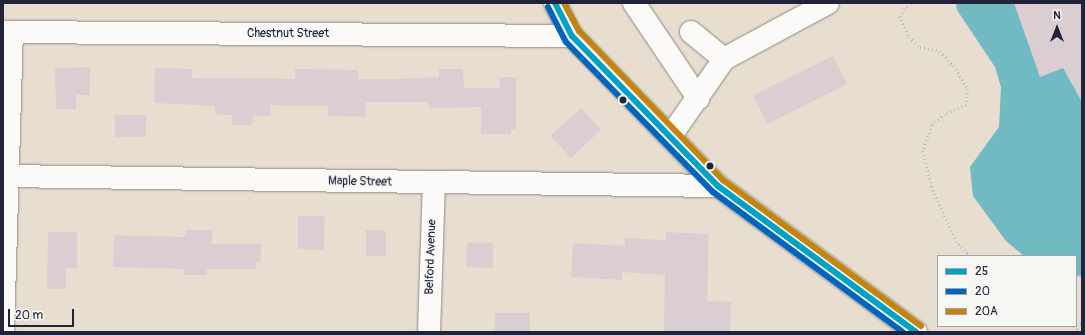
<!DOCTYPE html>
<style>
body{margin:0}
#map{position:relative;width:1085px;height:335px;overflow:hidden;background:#e7decf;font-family:Pangolin,sans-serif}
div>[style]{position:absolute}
.water>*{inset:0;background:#71bac2}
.building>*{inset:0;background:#dbced2}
.path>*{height:2.5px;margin-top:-1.25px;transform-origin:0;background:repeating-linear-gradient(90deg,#bcbabb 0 1px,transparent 0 4px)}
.roads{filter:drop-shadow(0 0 1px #8e8a86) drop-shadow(0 0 1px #8e8a86)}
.minor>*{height:22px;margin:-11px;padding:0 11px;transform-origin:11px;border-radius:11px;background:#fbfaf8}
.highway>*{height:22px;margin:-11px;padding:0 11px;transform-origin:11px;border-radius:11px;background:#fbfaf8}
.bus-1>*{height:6px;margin:-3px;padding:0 3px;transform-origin:3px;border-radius:3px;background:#02a2c7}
.bus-2>*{height:6px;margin:-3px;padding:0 3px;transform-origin:3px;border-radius:3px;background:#0065bd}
.bus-3>*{height:6px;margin:-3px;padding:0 3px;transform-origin:3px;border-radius:3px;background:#c2850f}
.dots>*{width:11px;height:11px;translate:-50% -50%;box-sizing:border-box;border:2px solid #f6f6f2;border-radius:50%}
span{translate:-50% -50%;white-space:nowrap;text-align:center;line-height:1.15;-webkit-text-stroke:3px #f6f6f2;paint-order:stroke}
.street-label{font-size:12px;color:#22223b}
.frame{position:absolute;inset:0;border:4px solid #22223b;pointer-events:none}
.legend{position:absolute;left:937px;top:255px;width:140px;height:72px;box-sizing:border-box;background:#f6f6f2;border:1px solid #a1a1a9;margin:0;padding:5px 7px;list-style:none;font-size:12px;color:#22223b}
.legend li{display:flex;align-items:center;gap:8px;height:20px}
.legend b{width:20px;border:1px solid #a1a1a9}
.north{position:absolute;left:1037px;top:8px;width:40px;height:40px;-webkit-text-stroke:3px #f6f6f2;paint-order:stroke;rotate:0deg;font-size:11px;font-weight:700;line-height:16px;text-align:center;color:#22223b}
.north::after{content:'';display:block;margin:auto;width:14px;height:18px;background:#22223b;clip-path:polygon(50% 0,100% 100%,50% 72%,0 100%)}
.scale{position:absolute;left:8px;top:309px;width:66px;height:18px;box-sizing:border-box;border:2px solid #22223b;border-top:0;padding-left:5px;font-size:12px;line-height:14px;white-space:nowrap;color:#22223b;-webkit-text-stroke:3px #f6f6f2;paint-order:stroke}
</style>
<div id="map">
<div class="water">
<i style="clip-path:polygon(956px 3px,1082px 3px,1082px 277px,1076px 275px,1076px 256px,1024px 256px,1006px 241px,973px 196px,970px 167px,999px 127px,1001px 87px,995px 67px,957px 10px)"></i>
</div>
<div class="building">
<i style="clip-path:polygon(1014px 3px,1082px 3px,1082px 102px,1063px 68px,1040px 77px)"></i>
<i style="clip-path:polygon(833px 56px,847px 84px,767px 124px,753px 95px)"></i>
<i style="clip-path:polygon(90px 67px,90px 95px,76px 95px,76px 109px,56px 109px,55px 68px)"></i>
<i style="clip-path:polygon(155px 68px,193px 69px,192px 78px,295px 79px,295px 69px,358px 70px,358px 79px,400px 79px,439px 77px,439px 69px,463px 69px,464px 88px,499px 88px,500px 77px,516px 77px,516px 129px,511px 129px,511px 134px,481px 134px,481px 107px,429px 108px,429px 102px,366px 102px,365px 117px,328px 116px,328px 106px,270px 105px,270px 116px,253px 116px,252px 125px,232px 125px,232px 115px,215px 114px,215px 106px,154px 103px)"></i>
<i style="clip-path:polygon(581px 108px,601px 130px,571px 158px,550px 136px)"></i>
<i style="clip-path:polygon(115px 115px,146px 115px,146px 137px,115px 137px)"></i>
<i style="clip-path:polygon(298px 216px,325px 216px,324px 250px,298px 249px)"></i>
<i style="clip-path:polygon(186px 230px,213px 230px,212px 244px,261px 244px,261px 262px,256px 262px,256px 269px,207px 269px,207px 275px,184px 275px,184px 269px,113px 267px,114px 235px,185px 237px)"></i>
<i style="clip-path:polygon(366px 230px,386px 231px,386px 256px,366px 256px)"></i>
<i style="clip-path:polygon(48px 232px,77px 232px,77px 268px,66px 268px,66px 289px,47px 289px)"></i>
<i style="clip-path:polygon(666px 232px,709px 234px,707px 301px,731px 302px,730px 332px,664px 331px,665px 275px,622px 272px,622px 280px,571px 277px,573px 243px,625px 246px,625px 238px,666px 240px)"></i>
<i style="clip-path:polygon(467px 242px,493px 243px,493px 268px,466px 267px)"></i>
<i style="clip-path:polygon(495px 313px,530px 313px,530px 332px,495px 332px)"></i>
</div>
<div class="path">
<i style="left:910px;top:3px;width:16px;rotate:128deg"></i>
<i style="left:900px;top:16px;width:23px;rotate:67deg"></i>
<i style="left:909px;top:37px;width:15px;rotate:42deg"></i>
<i style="left:920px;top:47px;width:20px;rotate:11deg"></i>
<i style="left:940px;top:51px;width:24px;rotate:48deg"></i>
<i style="left:956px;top:69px;width:23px;rotate:59deg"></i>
<i style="left:968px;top:89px;width:16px;rotate:97deg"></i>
<i style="left:966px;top:105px;width:23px;rotate:157deg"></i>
<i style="left:945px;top:114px;width:17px;rotate:140deg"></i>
<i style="left:932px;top:125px;width:28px;rotate:109deg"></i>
<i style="left:923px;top:151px;width:40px;rotate:75.6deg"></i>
<i style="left:933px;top:190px;width:56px;rotate:65.7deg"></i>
<i style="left:956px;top:241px;width:21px;rotate:47deg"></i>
<i style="left:1076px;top:324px;width:6px;rotate:-9deg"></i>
<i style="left:1074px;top:326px;width:9px;rotate:41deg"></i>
</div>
<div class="roads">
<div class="minor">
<i style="left:634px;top:3px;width:115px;rotate:56deg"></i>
<i style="left:3px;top:32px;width:569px;rotate:0.4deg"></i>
<i style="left:691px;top:32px;width:43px;rotate:39.3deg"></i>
<i style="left:670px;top:137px;width:95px;rotate:-55.3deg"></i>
<i style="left:724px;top:59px;width:118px;rotate:-28.3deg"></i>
<i style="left:3px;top:176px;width:715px;rotate:0.8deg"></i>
<i style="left:3px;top:332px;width:300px;rotate:-88.3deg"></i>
<i style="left:429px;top:332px;width:149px;rotate:-88.1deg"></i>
</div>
<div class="highway">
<i style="left:555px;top:3px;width:37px;rotate:63deg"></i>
<i style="left:572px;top:36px;width:209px;rotate:45.8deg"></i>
<i style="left:718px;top:186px;width:246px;rotate:36.4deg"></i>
</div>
</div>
<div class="bus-1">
<i style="left:555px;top:3px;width:37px;rotate:63deg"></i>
<i style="left:572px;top:36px;width:209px;rotate:45.8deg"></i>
<i style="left:718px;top:186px;width:246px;rotate:36.4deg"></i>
</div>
<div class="bus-2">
<i style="left:548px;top:7px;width:39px;rotate:63deg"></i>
<i style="left:566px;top:42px;width:210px;rotate:45.6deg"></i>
<i style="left:713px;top:192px;width:236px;rotate:36.4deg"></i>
</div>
<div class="bus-3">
<i style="left:564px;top:3px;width:32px;rotate:62deg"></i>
<i style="left:579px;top:31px;width:207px;rotate:46deg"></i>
<i style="left:723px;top:180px;width:246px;rotate:36.4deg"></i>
</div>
<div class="dots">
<i style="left:623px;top:100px;background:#22223b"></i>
<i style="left:710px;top:166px;background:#22223b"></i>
</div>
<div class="street-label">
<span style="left:288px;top:34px">Chestnut Street</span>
<span style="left:360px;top:182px;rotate:1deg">Maple Street</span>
<span style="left:431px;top:257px;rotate:-88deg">Belford Avenue</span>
</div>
<div class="frame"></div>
<ul class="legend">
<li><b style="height:5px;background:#02a2c7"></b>25</li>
<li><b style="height:5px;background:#0065bd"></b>20</li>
<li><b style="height:5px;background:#c2850f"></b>20A</li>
</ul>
<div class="north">N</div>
<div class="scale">20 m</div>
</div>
